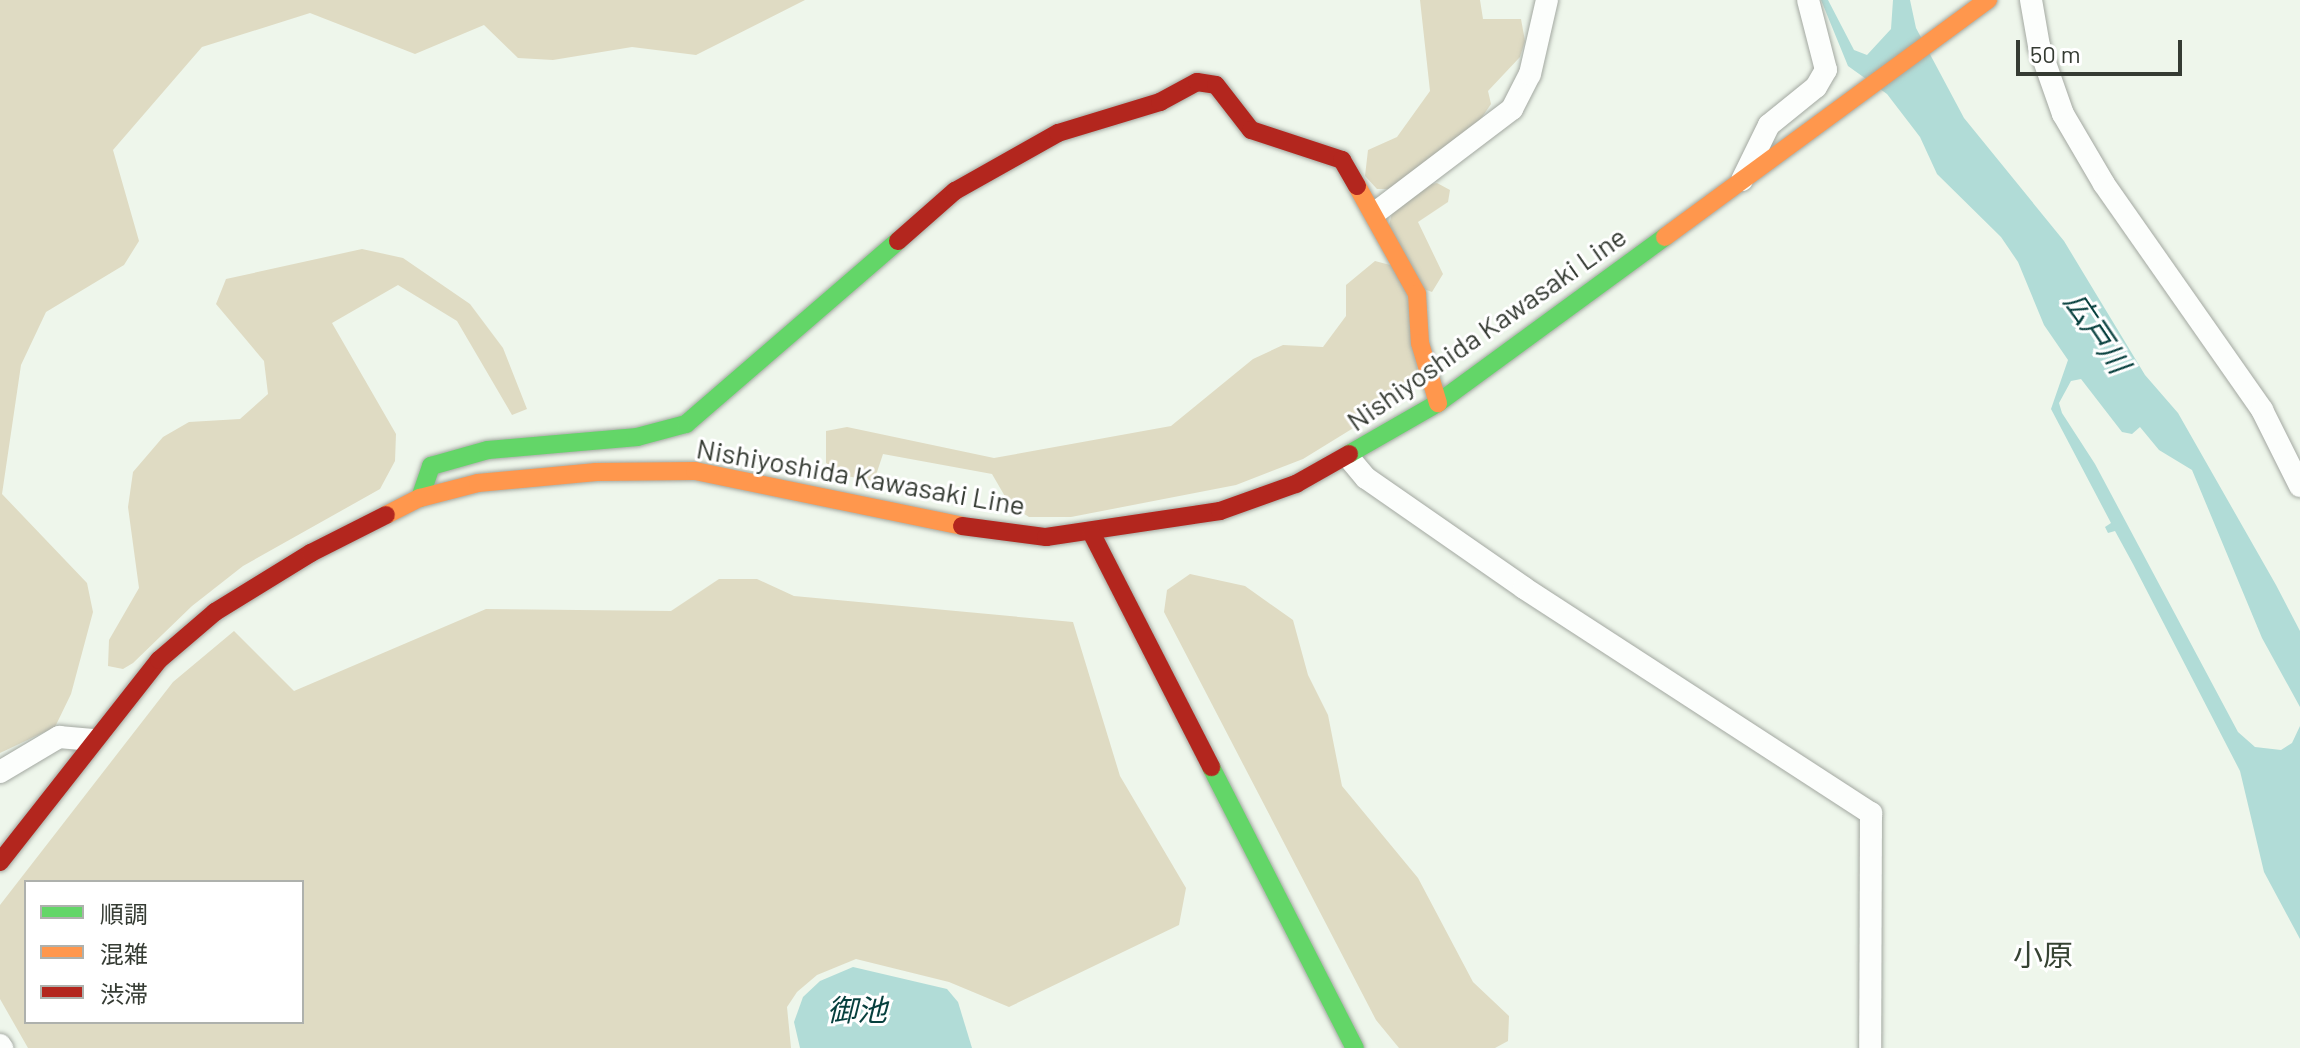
<!DOCTYPE html>
<meta charset="utf-8">
<style>
body{margin:0}
#map{position:relative;width:2300px;height:1048px;overflow:hidden;background:#eef6eb;font-family:Barlow,"Noto Sans JP",sans-serif}
div>[style]{position:absolute}
.green>*{inset:0;background:#dfdbc3}
.water>*{inset:0;background:#b1dcd7}
.roads{filter:drop-shadow(0 0 2px #a3a8a1) drop-shadow(0 0 2px #a3a8a1)}
.street>*{height:22px;margin:-11px;padding:0 11px;transform-origin:11px;border-radius:11px;background:#fcfefc}
.fast>*{height:18px;margin:-9px;padding:0 9px;transform-origin:9px;border-radius:9px;background:#63d668}
.slow>*{height:18px;margin:-9px;padding:0 9px;transform-origin:9px;border-radius:9px;background:#ff974d}
.jam>*{height:18px;margin:-9px;padding:0 9px;transform-origin:9px;border-radius:9px;background:#b3261e}
span{translate:-50% -50%;white-space:nowrap;text-align:center;line-height:1.15;-webkit-text-stroke:6px #fff;paint-order:stroke}
.street-label{font-size:28px;color:#353b33}
.water-label{font-size:30px;color:#063f3d;font-style:italic}
.neighbourhood-label{font-size:30px;color:#364333}
.legend{position:absolute;left:24px;top:880px;width:280px;height:144px;box-sizing:border-box;background:#fff;border:2px solid #aeb1ad;margin:0;padding:10px 14px;list-style:none;font-size:24px;color:#353b33}
.legend li{display:flex;align-items:center;gap:16px;height:40px}
.legend b{width:40px;border:2px solid #aeb1ad}
.scale{position:absolute;left:2016px;top:40px;width:166px;height:36px;box-sizing:border-box;border:4px solid #353b33;border-top:0;padding-left:10px;font-size:24px;line-height:28px;white-space:nowrap;color:#353b33;-webkit-text-stroke:6px #fff;paint-order:stroke}
</style>
<div id="map">
<div class="green">
<i style="clip-path:polygon(0 0,805px 0,696px 55px,632px 47px,553px 60px,518px 58px,484px 25px,415px 54px,310px 13px,202px 47px,113px 150px,139px 241px,124px 265px,46px 312px,21px 365px,2px 494px,87px 583px,93px 612px,71px 694px,55px 727px,0 753px)"></i>
<i style="clip-path:polygon(1420px 0,1480px 0,1483px 19px,1521px 19px,1525px 41px,1520px 57px,1488px 91px,1491px 104px,1478px 123px,1390px 189px,1377px 189px,1365px 176px,1368px 150px,1397px 137px,1430px 91px)"></i>
<i style="clip-path:polygon(1437px 183px,1450px 190px,1448px 202px,1418px 222px,1443px 274px,1432px 292px,1421px 288px,1389px 226px,1393px 208px,1421px 186px)"></i>
<i style="clip-path:polygon(362px 249px,403px 258px,470px 304px,503px 348px,527px 409px,512px 415px,457px 321px,398px 285px,332px 323px,396px 434px,395px 461px,380px 489px,243px 566px,192px 606px,133px 663px,123px 669px,108px 666px,109px 640px,139px 588px,128px 507px,133px 472px,163px 437px,189px 422px,240px 419px,268px 394px,264px 361px,216px 304px,226px 279px)"></i>
<i style="clip-path:polygon(1375px 261px,1394px 266px,1407px 294px,1419px 379px,1368px 419px,1303px 459px,1236px 485px,1071px 517px,1029px 517px,1010px 505px,992px 474px,883px 454px,874px 481px,841px 475px,826px 463px,826px 431px,847px 427px,994px 458px,1171px 426px,1253px 359px,1283px 345px,1323px 347px,1346px 316px,1346px 285px)"></i>
<i style="clip-path:polygon(1190px 574px,1245px 586px,1293px 620px,1308px 675px,1328px 715px,1342px 786px,1418px 878px,1473px 982px,1509px 1016px,1508px 1041px,1495px 1048px,1399px 1048px,1376px 1020px,1164px 612px,1167px 590px)"></i>
<i style="clip-path:polygon(evenodd,719px 579px,757px 579px,794px 596px,1073px 622px,1120px 776px,1186px 888px,1179px 925px,1009px 1007px,949px 982px,856px 959px,817px 975px,797px 992px,787px 1007px,791px 1048px,28px 1048px,0 999px,0 905px,173px 682px,234px 631px,294px 691px,486px 609px,671px 611px,719px 579px,26px 882px,302px 882px,302px 1022px,26px 1022px,26px 882px)"></i>
</div>
<div class="water">
<i style="clip-path:polygon(1821px 0,1828px 0,1854px 50px,1867px 55px,1891px 29px,1893px 0,1910px 0,1916px 28px,1964px 118px,2064px 241px,2145px 375px,2178px 413px,2276px 585px,2300px 631px,2300px 707px,2262px 638px,2192px 470px,2159px 450px,2140px 427px,2132px 434px,2122px 432px,2081px 379px,2071px 381px,2059px 403px,2062px 413px,2095px 464px,2238px 732px,2255px 747px,2281px 750px,2292px 743px,2300px 726px,2300px 939px,2264px 872px,2240px 771px,2133px 564px,2115px 531px,2108px 533px,2105px 527px,2111px 523px,2051px 409px,2068px 360px,2044px 325px,2018px 262px,2001px 237px,1937px 174px,1920px 137px,1887px 94px,1848px 66px)"></i>
<i style="clip-path:polygon(853px 967px,947px 989px,958px 1002px,972px 1048px,800px 1048px,794px 1022px,803px 997px,820px 981px)"></i>
</div>
<div class="roads">
<div class="street">
<i style="left:2031px;top:0;width:47px;rotate:80.1deg"></i>
<i style="left:2039px;top:46px;width:72px;rotate:70.6deg"></i>
<i style="left:2063px;top:114px;width:81px;rotate:59.6deg"></i>
<i style="left:2104px;top:184px;width:276px;rotate:55deg"></i>
<i style="left:2262px;top:410px;width:85px;rotate:63.4deg"></i>
<i style="left:1742px;top:180px;width:61px;rotate:-63.9deg"></i>
<i style="left:1769px;top:125px;width:60px;rotate:-39deg"></i>
<i style="left:1816px;top:87px;width:20px;rotate:-60deg"></i>
<i style="left:1826px;top:70px;width:72px;rotate:-104.4deg"></i>
<i style="left:1375px;top:213px;width:172px;rotate:-37.2deg"></i>
<i style="left:1512px;top:109px;width:39px;rotate:-63deg"></i>
<i style="left:1530px;top:74px;width:76px;rotate:-77.1deg"></i>
<i style="left:1349px;top:458px;width:26px;rotate:50deg"></i>
<i style="left:1366px;top:478px;width:193px;rotate:34.8deg"></i>
<i style="left:1524px;top:588px;width:414px;rotate:33deg"></i>
<i style="left:1871px;top:813px;width:235px;rotate:90.2deg"></i>
<i style="left:0;top:772px;width:69px;rotate:-30.7deg"></i>
<i style="left:59px;top:737px;width:34px;rotate:5deg"></i>
<i style="left:0;top:1045px;width:4px;rotate:56deg"></i>
</div>
<div class="fast">
<i style="left:1349px;top:454px;width:103px;rotate:-29.8deg"></i>
<i style="left:1438px;top:403px;width:281px;rotate:-36.2deg"></i>
<i style="left:420px;top:498px;width:34px;rotate:-71deg"></i>
<i style="left:431px;top:466px;width:59px;rotate:-15.7deg"></i>
<i style="left:488px;top:450px;width:150px;rotate:-5deg"></i>
<i style="left:637px;top:437px;width:51px;rotate:-14.9deg"></i>
<i style="left:686px;top:424px;width:280px;rotate:-40.8deg"></i>
<i style="left:1211px;top:767px;width:316px;rotate:62.9deg"></i>
</div>
<div class="slow">
<i style="left:1357px;top:186px;width:124px;rotate:60.9deg"></i>
<i style="left:1417px;top:294px;width:49px;rotate:86.5deg"></i>
<i style="left:1420px;top:343px;width:63px;rotate:73.3deg"></i>
<i style="left:1665px;top:237px;width:401px;rotate:-36.3deg"></i>
<i style="left:386px;top:515px;width:38px;rotate:-27deg"></i>
<i style="left:420px;top:498px;width:60px;rotate:-14.5deg"></i>
<i style="left:478px;top:483px;width:119px;rotate:-5.3deg"></i>
<i style="left:596px;top:472px;width:99px;rotate:-0.6deg"></i>
<i style="left:695px;top:471px;width:273px;rotate:11.6deg"></i>
</div>
<div class="jam">
<i style="left:898px;top:241px;width:76px;rotate:-41.3deg"></i>
<i style="left:955px;top:191px;width:118px;rotate:-29.4deg"></i>
<i style="left:1058px;top:133px;width:107px;rotate:-16.9deg"></i>
<i style="left:1160px;top:102px;width:42px;rotate:-28.4deg"></i>
<i style="left:1197px;top:82px;width:19px;rotate:9deg"></i>
<i style="left:1216px;top:85px;width:57px;rotate:52.1deg"></i>
<i style="left:1251px;top:130px;width:96px;rotate:18.2deg"></i>
<i style="left:1342px;top:160px;width:30px;rotate:60deg"></i>
<i style="left:962px;top:526px;width:85px;rotate:7.5deg"></i>
<i style="left:1046px;top:537px;width:176px;rotate:-8.5deg"></i>
<i style="left:1220px;top:511px;width:81px;rotate:-19.6deg"></i>
<i style="left:1296px;top:484px;width:61px;rotate:-29.5deg"></i>
<i style="left:1092px;top:534px;width:262px;rotate:62.9deg"></i>
<i style="left:0;top:862px;width:257px;rotate:-51.8deg"></i>
<i style="left:159px;top:660px;width:74px;rotate:-40.6deg"></i>
<i style="left:215px;top:612px;width:113px;rotate:-31.6deg"></i>
<i style="left:311px;top:553px;width:84px;rotate:-26.9deg"></i>
</div>
</div>
<div class="street-label">
<span style="left:1486px;top:328px;rotate:-35deg">Nishiyoshida Kawasaki Line</span>
<span style="left:861px;top:476px;rotate:10deg">Nishiyoshida Kawasaki Line</span>
</div>
<div class="water-label">
<span style="left:2098px;top:332px;rotate:56deg">広戸川</span>
<span style="left:857px;top:1009px">御池</span>
</div>
<div class="neighbourhood-label">
<span style="left:2043px;top:954px">小原</span>
</div>
<ul class="legend">
<li><b style="height:10px;background:#63d668"></b>順調</li>
<li><b style="height:10px;background:#ff974d"></b>混雑</li>
<li><b style="height:10px;background:#b3261e"></b>渋滞</li>
</ul>
<div class="scale">50 m</div>
</div>
